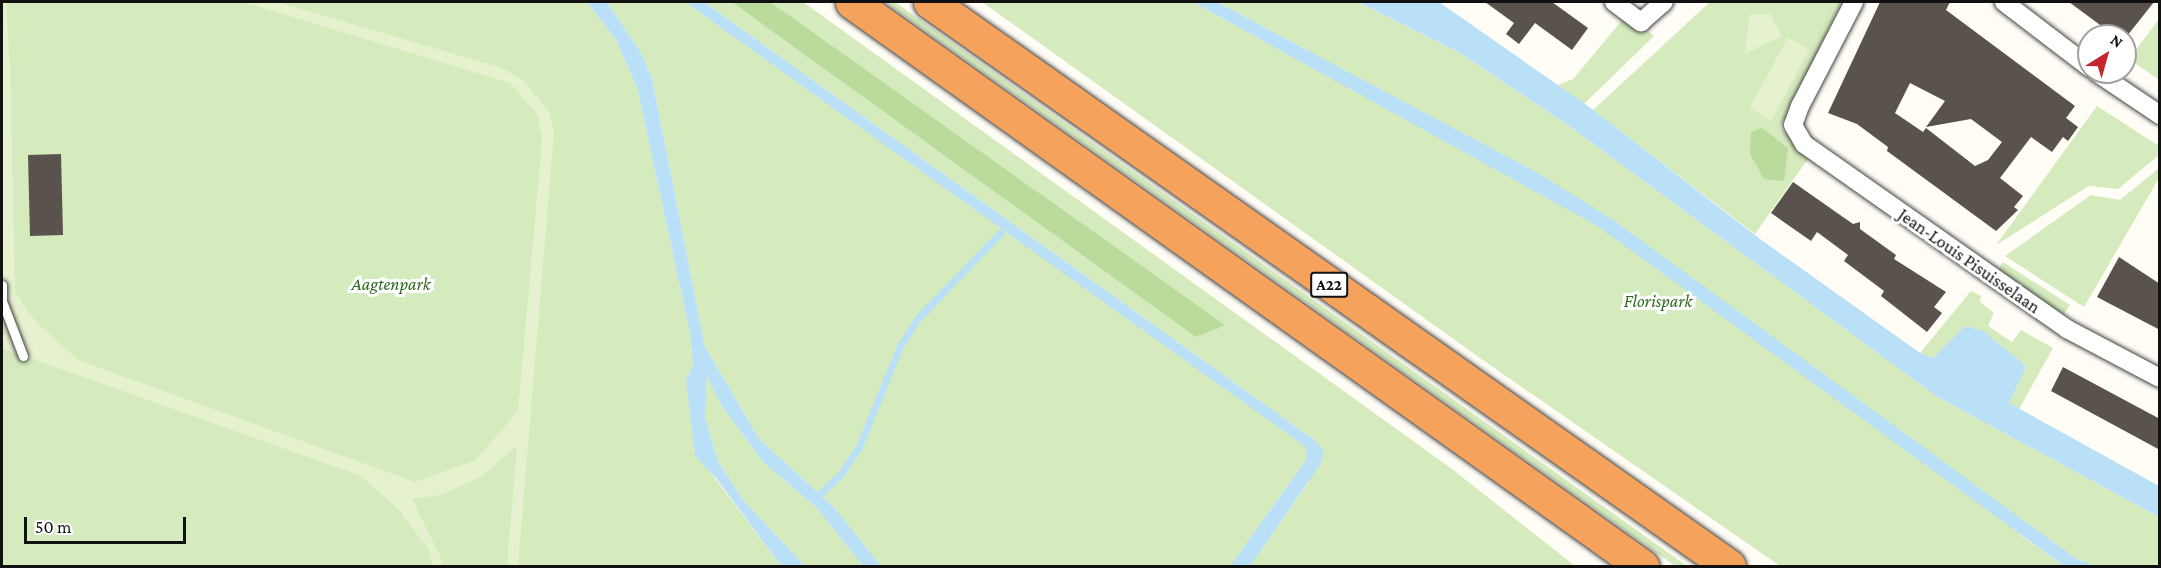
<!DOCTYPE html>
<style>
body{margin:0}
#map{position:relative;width:2161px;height:568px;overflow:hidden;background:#fffdf5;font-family:"Crimson Pro",serif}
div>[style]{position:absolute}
.green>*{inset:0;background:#d5ebbd}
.forest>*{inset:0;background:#b9dc9c}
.pitch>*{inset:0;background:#e6f2cf}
.water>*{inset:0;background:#b9e0f7}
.stream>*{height:7px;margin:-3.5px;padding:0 3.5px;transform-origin:3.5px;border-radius:3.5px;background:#b9e0f7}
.building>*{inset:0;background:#5a524d}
.roads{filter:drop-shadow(0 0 2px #444) drop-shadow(0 0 2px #444)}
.lane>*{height:9px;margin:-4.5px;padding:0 4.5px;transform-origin:4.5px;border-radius:4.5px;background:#fff}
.street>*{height:18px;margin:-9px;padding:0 9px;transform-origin:9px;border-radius:9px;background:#fff}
.highway>*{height:33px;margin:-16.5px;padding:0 16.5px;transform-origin:16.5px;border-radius:16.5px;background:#f5a25d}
span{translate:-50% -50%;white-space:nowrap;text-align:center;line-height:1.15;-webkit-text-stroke:6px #fff;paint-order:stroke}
.shield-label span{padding:2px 4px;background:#fff;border:2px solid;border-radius:4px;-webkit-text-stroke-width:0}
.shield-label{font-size:16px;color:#111;font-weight:700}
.street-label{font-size:18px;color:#111}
.park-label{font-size:18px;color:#2f6b1f;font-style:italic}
.frame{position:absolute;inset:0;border:3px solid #111;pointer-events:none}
.north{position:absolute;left:2077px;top:24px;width:60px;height:60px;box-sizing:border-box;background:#fff;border:2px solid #a0a0a0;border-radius:50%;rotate:37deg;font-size:16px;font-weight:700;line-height:24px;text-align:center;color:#111}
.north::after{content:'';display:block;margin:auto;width:21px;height:27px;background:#c4262e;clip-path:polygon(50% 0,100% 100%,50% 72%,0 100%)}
.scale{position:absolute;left:24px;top:517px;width:162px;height:27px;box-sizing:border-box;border:3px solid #111;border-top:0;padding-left:8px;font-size:18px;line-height:21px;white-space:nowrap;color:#111;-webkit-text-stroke:4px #fff;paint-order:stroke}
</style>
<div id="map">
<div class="green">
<i style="clip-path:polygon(2px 2px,587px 2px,616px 40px,637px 87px,690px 333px,693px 365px,686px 380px,696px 440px,693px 449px,781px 566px,2px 566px)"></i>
<i style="clip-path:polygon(607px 2px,685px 2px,1295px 437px,1306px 447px,1306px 460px,1230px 566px,881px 566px,834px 507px,760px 440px,705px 347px,652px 78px,641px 53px)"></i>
<i style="clip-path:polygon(704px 2px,803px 2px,1452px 469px,1575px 566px,1250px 566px,1308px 483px,1317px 442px)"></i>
<i style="clip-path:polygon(885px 2px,895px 2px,1687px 566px,1675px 566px)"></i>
<i style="clip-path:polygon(982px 2px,1193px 2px,1302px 62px,1309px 51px,1217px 2px,1358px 2px,1460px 53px,1569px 126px,1936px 396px,2159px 517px,2159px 566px,2095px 566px,2075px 558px,2026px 523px,2019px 534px,2064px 566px,1780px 566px,1480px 358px)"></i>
<i style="clip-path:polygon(1710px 2px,1842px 2px,1780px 128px,1810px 156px,1755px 234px,1593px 110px)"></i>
<i style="clip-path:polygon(1623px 19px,1642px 26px,1654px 36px,1584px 104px,1558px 85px,1573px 79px)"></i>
<i style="clip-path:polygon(2159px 19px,2158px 41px,2159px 80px,2129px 59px)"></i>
<i style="clip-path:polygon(2097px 106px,2159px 146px,2159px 155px,2118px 189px,2089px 186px,1996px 245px)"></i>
<i style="clip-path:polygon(2159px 168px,2159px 178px,2084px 307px,2005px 256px,2091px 195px,2120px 200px)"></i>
<i style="clip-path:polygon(2003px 262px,2070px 305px,2063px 315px,1996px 272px)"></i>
<i style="clip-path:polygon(1971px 291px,1981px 296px,1980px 302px,1994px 313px,1988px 326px,2012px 342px,2021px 330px,2053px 348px,2018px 411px,2009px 403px,1965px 326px,1933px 358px,1920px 353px)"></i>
<i style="clip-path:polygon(707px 374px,721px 405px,763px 462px,816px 507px,863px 566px,805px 566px,745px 502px,718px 461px,705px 417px)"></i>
</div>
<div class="forest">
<i style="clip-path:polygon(732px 2px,770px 2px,1225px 325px,1196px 337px)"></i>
<i style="clip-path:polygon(1762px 128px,1788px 148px,1784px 181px,1764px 179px,1750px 154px,1751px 132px)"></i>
</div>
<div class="pitch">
<i style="clip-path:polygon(2px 2px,6px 2px,10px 68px,15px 292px,36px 322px,78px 360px,415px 482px,476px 460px,518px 411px,542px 141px,538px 115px,510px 83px,243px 2px,277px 2px,502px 68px,522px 79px,549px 112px,554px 133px,518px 566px,507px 566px,517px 446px,479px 478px,440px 495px,412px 499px,440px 556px,442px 566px,433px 566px,428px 549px,399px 510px,361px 476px,2px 348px,2px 334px,6px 335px,2px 326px)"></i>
<i style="clip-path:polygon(1750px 14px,1770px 14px,1782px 36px,1745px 54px)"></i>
<i style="clip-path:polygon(1788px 37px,1809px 50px,1771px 121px,1750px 108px)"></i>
</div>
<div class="water">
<i style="clip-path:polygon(587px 2px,607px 2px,641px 53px,652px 78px,705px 347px,760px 440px,834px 507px,881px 566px,863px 566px,816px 507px,763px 462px,721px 405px,707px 376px,705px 417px,718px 461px,745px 502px,805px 566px,781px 566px,716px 478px,695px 456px,686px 380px,693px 365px,690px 333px,637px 87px,616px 40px)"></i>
<i style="clip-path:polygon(685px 2px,704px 2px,1317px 442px,1324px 452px,1320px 465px,1250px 566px,1230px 566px,1306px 460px,1306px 447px)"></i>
<i style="clip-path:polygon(1193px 2px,1217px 2px,1536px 172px,1612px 219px,2075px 558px,2095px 566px,2064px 566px,1599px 227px)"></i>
<i style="clip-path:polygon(1358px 2px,1439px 2px,1592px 109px,1760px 239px,1920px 353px,1933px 358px,1965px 326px,1983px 331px,2026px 366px,2009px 403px,2159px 486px,2159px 517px,1936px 396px,1569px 126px,1460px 53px)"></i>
</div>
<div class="stream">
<i style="left:819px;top:495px;width:29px;rotate:-44deg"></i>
<i style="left:840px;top:475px;width:34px;rotate:-56deg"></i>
<i style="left:859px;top:447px;width:109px;rotate:-67.9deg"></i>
<i style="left:900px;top:346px;width:35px;rotate:-57deg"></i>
<i style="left:919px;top:317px;width:117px;rotate:-46deg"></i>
</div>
<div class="building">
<i style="clip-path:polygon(1485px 2px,1552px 2px,1588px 28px,1572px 50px,1535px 23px,1519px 44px,1506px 34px,1514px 23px)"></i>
<i style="clip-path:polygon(evenodd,1880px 2px,1950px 2px,1946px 10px,2075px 106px,2066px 118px,2078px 127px,2068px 141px,2063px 137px,2052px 152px,2031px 137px,2000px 178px,2023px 196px,2014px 207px,2018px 210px,1996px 231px,1887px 151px,1888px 147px,1857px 124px,1828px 113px,1880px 2px,1910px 83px,1945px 101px,1926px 127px,1971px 119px,2002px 142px,1988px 160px,1975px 166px,1926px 128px,1923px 132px,1895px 113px,1910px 83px)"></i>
<i style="clip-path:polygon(2069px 2px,2154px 2px,2127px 36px,2115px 36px)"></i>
<i style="clip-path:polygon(61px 154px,63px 235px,30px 236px,28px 155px)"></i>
<i style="clip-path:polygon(1793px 182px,1853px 224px,1860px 222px,1860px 229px,1896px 255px,1894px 259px,1946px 292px,1934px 307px,1942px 313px,1927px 332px,1881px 296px,1884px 291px,1844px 261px,1848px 255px,1817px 232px,1811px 241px,1771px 213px)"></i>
<i style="clip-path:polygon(2119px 257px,2160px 284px,2160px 330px,2097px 297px)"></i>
<i style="clip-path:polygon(2063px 367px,2160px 419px,2160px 450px,2051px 391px)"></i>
</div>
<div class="roads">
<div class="lane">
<i style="left:2px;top:285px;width:16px;rotate:90deg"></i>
<i style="left:2px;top:301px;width:59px;rotate:69.1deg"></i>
</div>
<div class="street">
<i style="left:1614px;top:2px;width:34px;rotate:37deg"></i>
<i style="left:1641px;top:22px;width:30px;rotate:-41deg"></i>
<i style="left:1854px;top:2px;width:117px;rotate:117.4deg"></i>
<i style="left:1800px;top:106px;width:20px;rotate:110deg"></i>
<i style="left:1793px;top:125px;width:22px;rotate:60deg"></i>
<i style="left:1804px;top:144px;width:322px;rotate:35.1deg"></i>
<i style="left:2067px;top:329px;width:105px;rotate:27.8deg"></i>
<i style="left:2004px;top:2px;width:107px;rotate:37.4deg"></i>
<i style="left:2096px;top:72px;width:77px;rotate:33.9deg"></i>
</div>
<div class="highway">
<i style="left:852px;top:2px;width:971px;rotate:35.52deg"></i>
<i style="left:930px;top:2px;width:978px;rotate:35.22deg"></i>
</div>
</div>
<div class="shield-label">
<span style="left:1329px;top:285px">A22</span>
</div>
<div class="street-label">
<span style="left:1969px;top:261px;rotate:35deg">Jean-Louis Pisuisselaan</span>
</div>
<div class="park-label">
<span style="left:391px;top:284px">Aagtenpark</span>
<span style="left:1658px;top:301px">Florispark</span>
</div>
<div class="frame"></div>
<div class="north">N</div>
<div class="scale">50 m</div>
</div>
